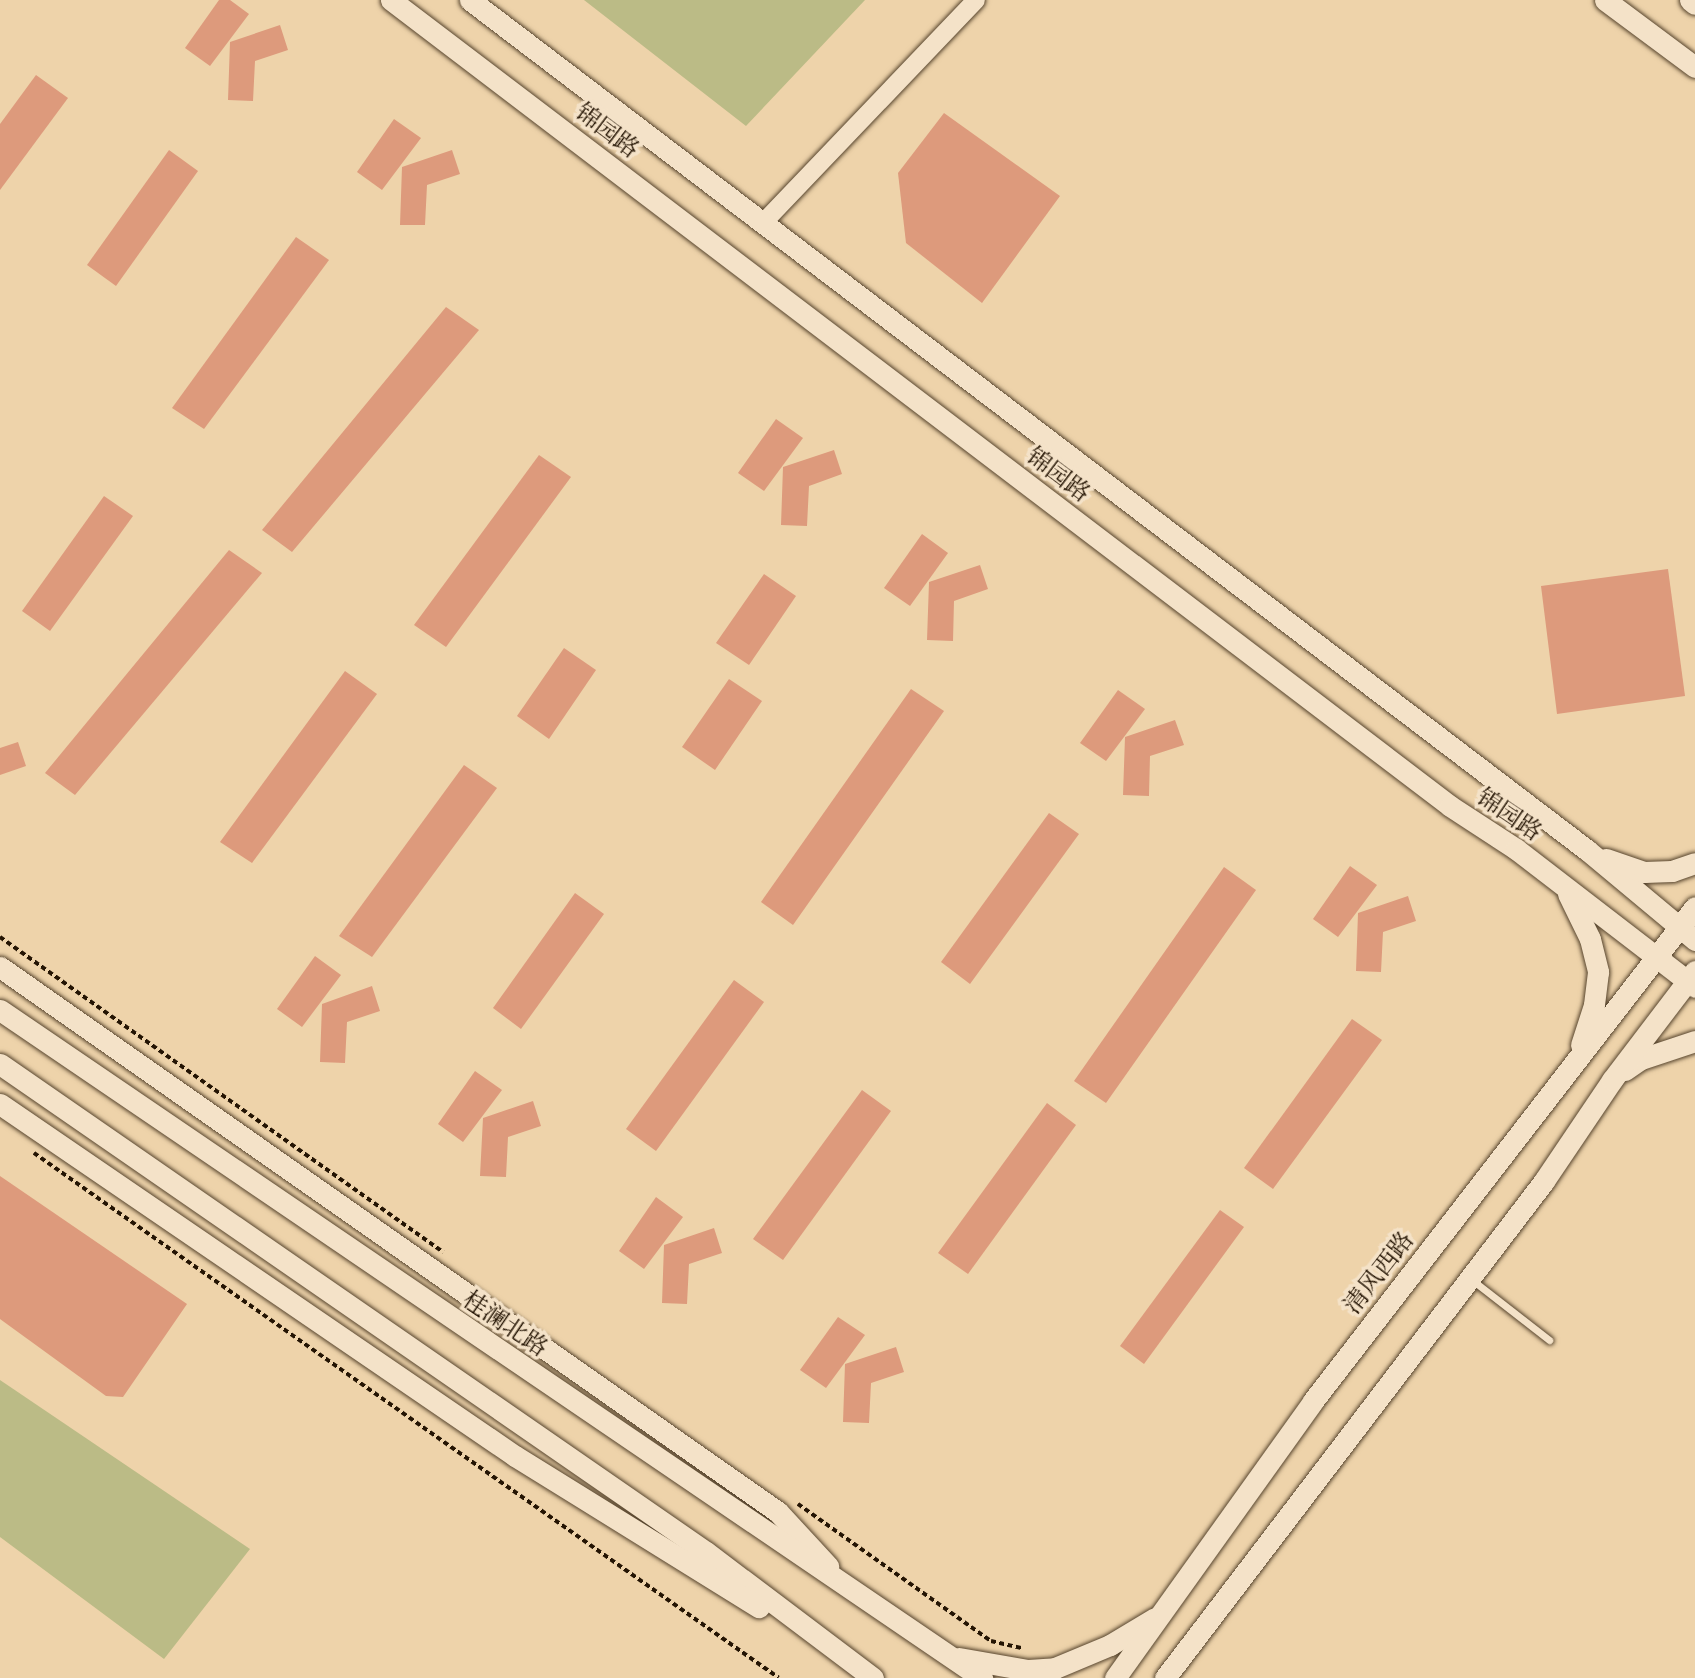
<!DOCTYPE html>
<meta charset="utf-8">
<style>
body{margin:0}
#map{position:relative;width:1695px;height:1678px;overflow:hidden;background:#eed3aa;font-family:Cardo,"Noto Serif SC",serif}
div>[style]{position:absolute}
.green>*{inset:0;background:#bbbb86}
.building>*{inset:0;background:#dd9a7c}
.path>*{height:3.5px;margin-top:-1.75px;transform-origin:0;background:repeating-linear-gradient(90deg,#241403 0 5px,transparent 0 8.5px)}
.roads{filter:drop-shadow(0 0 2px #56442d) drop-shadow(0 0 2px #56442d)}
.service>*{height:7px;margin:-3.5px;padding:0 3.5px;transform-origin:3.5px;border-radius:3.5px;background:#f4e2c8}
.tertiary>*{height:18px;margin:-9px;padding:0 9px;transform-origin:9px;border-radius:9px;background:#f4e2c8}
.secondary>*{height:21px;margin:-10.5px;padding:0 10.5px;transform-origin:10.5px;border-radius:10.5px;background:#f4e2c8}
span{translate:-50% -50%;white-space:nowrap;text-align:center;line-height:1.15;-webkit-text-stroke:7px #f4e2c8;paint-order:stroke}
.street-label{font-size:24px;color:#241403}
</style>
<div id="map">
<div class="green">
<i style="clip-path:polygon(584px 0,865px 0,746px 126px)"></i>
<i style="clip-path:polygon(0 1380px,250px 1549px,164px 1659px,0 1537px)"></i>
</div>
<div class="building">
<i style="clip-path:polygon(219px 0,230px 0,249px 14px,210px 66px,185px 48px)"></i>
<i style="clip-path:polygon(280px 25px,288px 50px,255px 61px,253px 101px,228px 100px,230px 42px)"></i>
<i style="clip-path:polygon(36px 75px,68px 98px,0 190px,0 124px)"></i>
<i style="clip-path:polygon(944px 113px,1060px 196px,982px 303px,906px 243px,898px 173px)"></i>
<i style="clip-path:polygon(394px 119px,421px 138px,382px 190px,357px 172px)"></i>
<i style="clip-path:polygon(169px 150px,198px 171px,116px 286px,87px 265px)"></i>
<i style="clip-path:polygon(452px 150px,460px 174px,427px 185px,425px 225px,400px 225px,402px 167px)"></i>
<i style="clip-path:polygon(296px 237px,329px 260px,204px 429px,172px 408px)"></i>
<i style="clip-path:polygon(446px 307px,479px 330px,292px 552px,262px 530px)"></i>
<i style="clip-path:polygon(776px 419px,803px 438px,764px 491px,738px 473px)"></i>
<i style="clip-path:polygon(834px 450px,842px 474px,809px 486px,807px 526px,781px 525px,783px 467px)"></i>
<i style="clip-path:polygon(539px 455px,571px 477px,446px 647px,414px 625px)"></i>
<i style="clip-path:polygon(104px 496px,133px 516px,50px 631px,22px 611px)"></i>
<i style="clip-path:polygon(922px 534px,948px 553px,910px 606px,884px 588px)"></i>
<i style="clip-path:polygon(229px 550px,262px 573px,75px 795px,45px 773px)"></i>
<i style="clip-path:polygon(980px 565px,988px 589px,954px 601px,953px 641px,927px 640px,929px 582px)"></i>
<i style="clip-path:polygon(1668px 569px,1685px 696px,1557px 714px,1541px 586px)"></i>
<i style="clip-path:polygon(764px 574px,796px 596px,749px 665px,716px 643px)"></i>
<i style="clip-path:polygon(564px 648px,596px 670px,549px 739px,517px 716px)"></i>
<i style="clip-path:polygon(345px 671px,377px 694px,252px 863px,220px 842px)"></i>
<i style="clip-path:polygon(729px 679px,762px 701px,715px 770px,682px 747px)"></i>
<i style="clip-path:polygon(911px 689px,944px 711px,793px 925px,761px 902px)"></i>
<i style="clip-path:polygon(1118px 690px,1145px 709px,1106px 761px,1080px 743px)"></i>
<i style="clip-path:polygon(1175px 720px,1184px 745px,1150px 756px,1149px 796px,1123px 795px,1125px 737px)"></i>
<i style="clip-path:polygon(18px 742px,26px 766px,0 775px,0 748px)"></i>
<i style="clip-path:polygon(464px 765px,497px 788px,372px 957px,339px 936px)"></i>
<i style="clip-path:polygon(1049px 813px,1079px 834px,970px 984px,941px 962px)"></i>
<i style="clip-path:polygon(1350px 866px,1377px 885px,1338px 937px,1313px 919px)"></i>
<i style="clip-path:polygon(1224px 867px,1256px 890px,1106px 1103px,1074px 1081px)"></i>
<i style="clip-path:polygon(575px 893px,604px 914px,521px 1029px,493px 1008px)"></i>
<i style="clip-path:polygon(1408px 896px,1416px 921px,1383px 932px,1381px 972px,1356px 971px,1358px 913px)"></i>
<i style="clip-path:polygon(315px 956px,341px 975px,302px 1027px,277px 1009px)"></i>
<i style="clip-path:polygon(734px 980px,764px 1002px,656px 1151px,626px 1129px)"></i>
<i style="clip-path:polygon(372px 986px,380px 1011px,347px 1022px,345px 1063px,320px 1062px,322px 1004px)"></i>
<i style="clip-path:polygon(1352px 1019px,1382px 1040px,1273px 1189px,1244px 1168px)"></i>
<i style="clip-path:polygon(475px 1071px,502px 1090px,463px 1142px,438px 1124px)"></i>
<i style="clip-path:polygon(862px 1090px,891px 1111px,783px 1260px,753px 1239px)"></i>
<i style="clip-path:polygon(533px 1101px,541px 1126px,508px 1137px,506px 1177px,480px 1176px,483px 1118px)"></i>
<i style="clip-path:polygon(1047px 1103px,1076px 1125px,968px 1274px,938px 1253px)"></i>
<i style="clip-path:polygon(0 1176px,187px 1304px,123px 1397px,106px 1396px,0 1319px)"></i>
<i style="clip-path:polygon(656px 1197px,683px 1217px,644px 1269px,619px 1251px)"></i>
<i style="clip-path:polygon(1220px 1210px,1244px 1227px,1144px 1364px,1120px 1346px)"></i>
<i style="clip-path:polygon(714px 1228px,722px 1253px,689px 1264px,687px 1304px,662px 1303px,664px 1245px)"></i>
<i style="clip-path:polygon(838px 1317px,865px 1335px,826px 1388px,800px 1370px)"></i>
<i style="clip-path:polygon(896px 1347px,904px 1372px,871px 1383px,869px 1423px,843px 1422px,845px 1364px)"></i>
</div>
<div class="path">
<i style="left:0;top:937px;width:544px;rotate:35.42deg"></i>
<i style="left:34px;top:1153px;width:911px;rotate:35.17deg"></i>
<i style="left:798px;top:1504px;width:237px;rotate:35.4deg"></i>
<i style="left:991px;top:1641px;width:32px;rotate:13deg"></i>
</div>
<div class="roads">
<div class="service">
<i style="left:1472px;top:1280px;width:98px;rotate:37.9deg"></i>
</div>
<div class="tertiary">
<i style="left:763px;top:223px;width:308px;rotate:-46.3deg"></i>
</div>
<div class="secondary">
<i style="left:391px;top:0;width:1331px;rotate:37.27deg"></i>
<i style="left:1450px;top:806px;width:79px;rotate:33.1deg"></i>
<i style="left:1516px;top:849px;width:226px;rotate:37.6deg"></i>
<i style="left:470px;top:0;width:1404px;rotate:37.27deg"></i>
<i style="left:1587px;top:850px;width:141px;rotate:39.8deg"></i>
<i style="left:1605px;top:0;width:112px;rotate:36.7deg"></i>
<i style="left:1690px;top:0;width:6px;rotate:39deg"></i>
<i style="left:1606px;top:859px;width:40px;rotate:18.9deg"></i>
<i style="left:1644px;top:872px;width:28px;rotate:-2deg"></i>
<i style="left:1672px;top:871px;width:24px;rotate:-19deg"></i>
<i style="left:1568px;top:894px;width:50px;rotate:63.9deg"></i>
<i style="left:1590px;top:939px;width:34px;rotate:76deg"></i>
<i style="left:1598px;top:972px;width:33px;rotate:97deg"></i>
<i style="left:1594px;top:1005px;width:42px;rotate:108deg"></i>
<i style="left:0;top:967px;width:950px;rotate:35.01deg"></i>
<i style="left:778px;top:1512px;width:74px;rotate:47.2deg"></i>
<i style="left:0;top:1010px;width:1188px;rotate:34.23deg"></i>
<i style="left:0;top:1064px;width:858px;rotate:34.65deg"></i>
<i style="left:706px;top:1552px;width:209px;rotate:37deg"></i>
<i style="left:1625px;top:1070px;width:19px;rotate:-35deg"></i>
<i style="left:1641px;top:1059px;width:57px;rotate:-18.4deg"></i>
<i style="left:0;top:1104px;width:624px;rotate:34.35deg"></i>
<i style="left:515px;top:1456px;width:287px;rotate:31.8deg"></i>
<i style="left:959px;top:1658px;width:70px;rotate:9.9deg"></i>
<i style="left:1028px;top:1670px;width:27px;rotate:-4deg"></i>
<i style="left:1055px;top:1668px;width:60px;rotate:-22.7deg"></i>
<i style="left:1110px;top:1645px;width:52px;rotate:-31deg"></i>
<i style="left:1115px;top:1678px;width:340px;rotate:-54.4deg"></i>
<i style="left:1313px;top:1401px;width:624px;rotate:-52.29deg"></i>
<i style="left:1165px;top:1678px;width:625px;rotate:-52.67deg"></i>
<i style="left:1544px;top:1181px;width:122px;rotate:-56deg"></i>
<i style="left:1612px;top:1080px;width:137px;rotate:-52.7deg"></i>
</div>
</div>
<div class="street-label">
<span style="left:607px;top:131px;rotate:37deg">锦园路</span>
<span style="left:1058px;top:475px;rotate:37deg">锦园路</span>
<span style="left:1509px;top:815px;rotate:34deg">锦园路</span>
<span style="left:1379px;top:1273px;rotate:-52deg">清风西路</span>
<span style="left:505px;top:1324px;rotate:34deg">桂澜北路</span>
</div>
</div>
